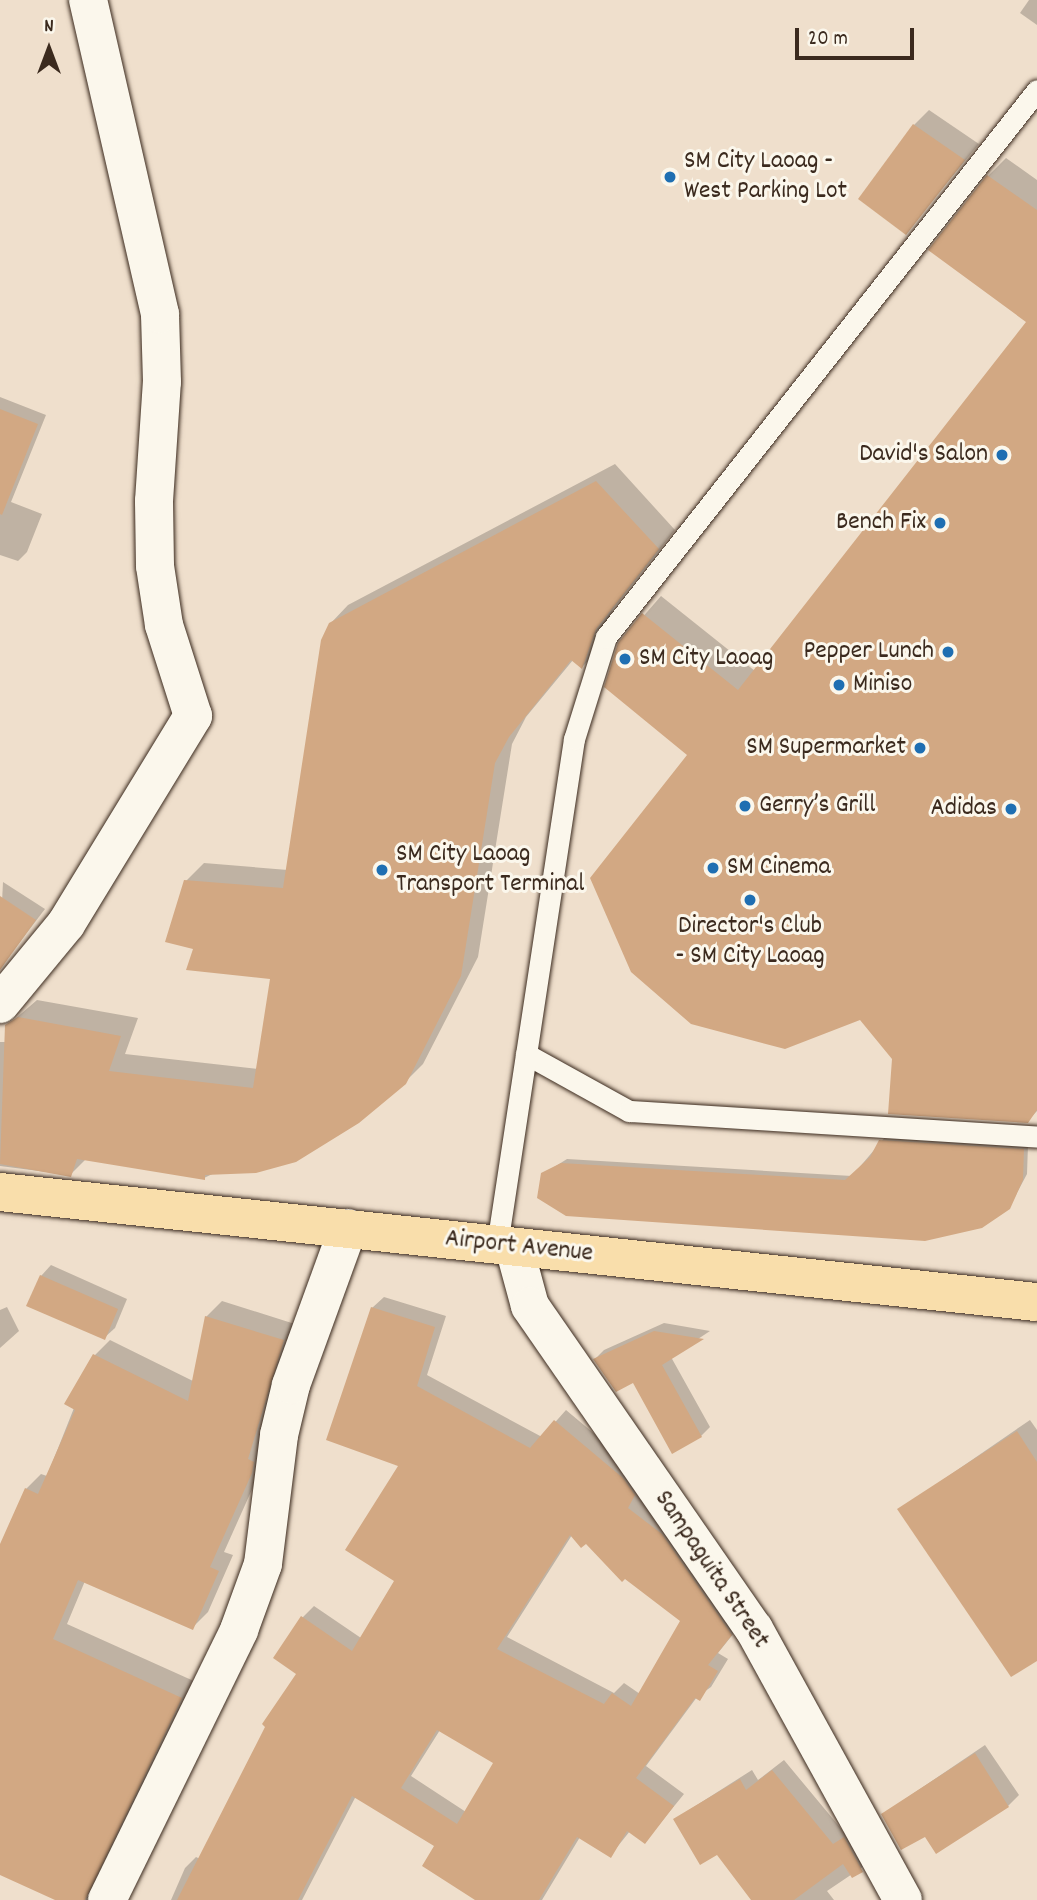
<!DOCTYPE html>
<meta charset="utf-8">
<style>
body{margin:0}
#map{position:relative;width:1037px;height:1900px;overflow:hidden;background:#efdfcc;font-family:Dekko,sans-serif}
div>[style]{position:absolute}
.shadow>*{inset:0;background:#0003}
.building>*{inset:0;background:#d2a883}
.roads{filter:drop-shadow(0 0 2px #3b2a1e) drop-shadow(0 0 2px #3b2a1e)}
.lane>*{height:21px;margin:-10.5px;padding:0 10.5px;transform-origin:10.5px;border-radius:10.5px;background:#fbf7ec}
.street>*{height:38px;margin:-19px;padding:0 19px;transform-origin:19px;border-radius:19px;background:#fbf7ec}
.primary>*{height:38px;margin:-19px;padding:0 19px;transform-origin:19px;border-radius:19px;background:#f9deab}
.dots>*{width:19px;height:19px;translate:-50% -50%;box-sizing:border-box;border:4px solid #fbf7ec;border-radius:50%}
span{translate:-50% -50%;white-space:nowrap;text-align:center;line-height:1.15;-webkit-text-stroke:6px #fbf7ec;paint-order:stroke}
.poi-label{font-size:26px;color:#3b2a1e}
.left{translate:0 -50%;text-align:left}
.right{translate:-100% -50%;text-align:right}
.street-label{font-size:26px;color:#3b2a1e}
.north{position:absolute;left:14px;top:14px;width:70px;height:70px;-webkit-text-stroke:5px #fbf7ec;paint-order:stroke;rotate:0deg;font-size:19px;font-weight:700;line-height:28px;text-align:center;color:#3b2a1e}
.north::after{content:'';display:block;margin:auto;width:24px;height:32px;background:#3b2a1e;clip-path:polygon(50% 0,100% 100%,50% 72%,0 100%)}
.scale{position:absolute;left:795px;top:28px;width:119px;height:32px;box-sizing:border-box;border:4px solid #3b2a1e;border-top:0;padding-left:9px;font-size:21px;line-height:24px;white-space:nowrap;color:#3b2a1e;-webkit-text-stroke:5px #fbf7ec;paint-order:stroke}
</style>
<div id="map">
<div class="shadow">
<i style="clip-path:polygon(1029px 0,1037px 0,1037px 25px,1020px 13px)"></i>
<i style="clip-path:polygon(929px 110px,979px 144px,906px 232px,914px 125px)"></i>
<i style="clip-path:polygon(1006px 158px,1037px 180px,1037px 1111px,1027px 1121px,894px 1058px,619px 644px,661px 596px,755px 671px,1029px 321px,988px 176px)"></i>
<i style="clip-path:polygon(0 397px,46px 415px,11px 502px,42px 514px,27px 552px,18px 561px,0 555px)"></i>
<i style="clip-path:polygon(615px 464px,675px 530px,613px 609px,599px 650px,582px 667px,573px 660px,526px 717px,512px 744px,478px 957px,423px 1064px,405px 1082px,204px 1178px,86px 1159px,70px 1175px,0 1166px,0 1042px,6px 1042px,7px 1026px,37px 1000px,138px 1018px,125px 1054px,258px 1069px,272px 977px,195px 948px,186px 881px,204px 863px,288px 870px,330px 624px,348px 605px)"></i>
<i style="clip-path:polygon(3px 882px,45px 909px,13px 951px,0 942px)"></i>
<i style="clip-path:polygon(886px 1136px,1028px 1145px,1027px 1174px,1009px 1208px,543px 1174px,567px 1159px,852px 1176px)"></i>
<i style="clip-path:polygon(51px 1265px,127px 1299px,115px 1328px,104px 1338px,41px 1276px)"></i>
<i style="clip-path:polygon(evenodd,384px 1297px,446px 1316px,427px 1375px,542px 1437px,566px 1410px,634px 1467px,742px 1623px,718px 1653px,728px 1659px,711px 1687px,697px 1697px,646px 1766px,684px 1794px,645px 1842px,630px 1831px,610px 1856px,580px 1837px,542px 1900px,483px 1900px,436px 1846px,356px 1796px,302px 1900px,171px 1900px,185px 1868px,196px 1857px,200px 1859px,299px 1673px,275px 1657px,303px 1617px,314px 1606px,361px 1638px,396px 1580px,401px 1465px,372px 1308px,384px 1297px,572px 1535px,586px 1541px,682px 1620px,640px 1694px,624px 1683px,614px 1693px,507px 1637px,572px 1535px,384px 1297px,440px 1730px,496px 1762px,466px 1812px,411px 1776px,440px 1730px)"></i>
<i style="clip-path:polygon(222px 1301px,298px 1325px,267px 1456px,224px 1552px,233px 1555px,208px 1612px,192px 1628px,85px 1581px,67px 1624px,196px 1682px,105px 1900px,59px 1900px,0 1873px,0 1549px,26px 1489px,41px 1474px,47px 1476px,95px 1355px,110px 1340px,193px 1381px,206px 1317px)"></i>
<i style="clip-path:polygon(7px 1307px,19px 1331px,0 1348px,0 1310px)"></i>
<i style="clip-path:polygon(664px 1323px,710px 1331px,671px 1357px,710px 1427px,701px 1436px,633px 1380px,595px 1359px,604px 1350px)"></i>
<i style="clip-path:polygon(1030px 1420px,1037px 1430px,1037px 1658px,899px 1510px)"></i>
<i style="clip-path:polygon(985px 1745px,1019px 1795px,1008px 1806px,937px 1852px,925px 1834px,883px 1814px)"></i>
<i style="clip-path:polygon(784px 1760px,843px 1831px,853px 1825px,873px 1860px,827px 1891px,834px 1900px,753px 1900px,718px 1852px,675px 1819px,752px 1770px,758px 1780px)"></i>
</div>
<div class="building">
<i style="clip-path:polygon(913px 124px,965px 160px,906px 235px,858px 199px)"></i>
<i style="clip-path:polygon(987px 175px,1037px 210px,1037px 1110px,1028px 1123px,888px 1114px,892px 1059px,860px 1020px,785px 1049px,691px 1024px,631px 972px,590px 878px,687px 755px,604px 687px,618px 643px,642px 613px,738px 690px,1026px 322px,928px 250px)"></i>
<i style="clip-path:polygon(0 409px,38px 424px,2px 515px,0 514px)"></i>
<i style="clip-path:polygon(596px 481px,659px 549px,596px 629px,582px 669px,571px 660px,509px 737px,495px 763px,461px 976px,406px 1084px,359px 1123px,296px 1162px,256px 1173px,205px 1175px,205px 1180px,77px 1159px,71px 1177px,0 1164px,5px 1025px,18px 1017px,121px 1036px,109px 1071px,253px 1088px,270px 979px,186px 970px,193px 949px,165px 942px,184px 880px,283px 888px,321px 640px,329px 623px)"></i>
<i style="clip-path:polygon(0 896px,36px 920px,0 970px)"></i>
<i style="clip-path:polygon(879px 1140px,1024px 1149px,1023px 1180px,1010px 1209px,982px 1228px,925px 1241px,566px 1216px,537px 1198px,541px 1173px,561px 1163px,845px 1180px,870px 1157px)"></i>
<i style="clip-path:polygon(40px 1275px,118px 1309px,105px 1340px,26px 1306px)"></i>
<i style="clip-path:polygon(evenodd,371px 1307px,435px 1327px,417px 1386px,530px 1448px,554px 1420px,623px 1478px,635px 1495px,628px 1508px,662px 1534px,732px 1635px,708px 1665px,718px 1671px,700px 1701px,695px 1698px,636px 1778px,674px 1806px,645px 1844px,627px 1831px,611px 1858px,577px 1837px,539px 1900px,475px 1900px,422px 1866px,434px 1846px,352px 1796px,298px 1900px,177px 1900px,265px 1727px,262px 1724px,296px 1674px,273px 1658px,301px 1616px,352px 1651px,394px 1581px,345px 1550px,398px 1466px,326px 1440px,371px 1307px,570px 1535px,581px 1548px,586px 1544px,622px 1582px,625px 1579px,680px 1621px,631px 1706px,612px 1693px,604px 1704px,497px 1649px,570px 1535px,371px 1307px,437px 1730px,493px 1763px,457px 1824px,401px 1788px,437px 1730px)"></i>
<i style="clip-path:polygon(205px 1316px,284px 1340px,248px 1459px,254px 1462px,252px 1473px,210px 1567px,219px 1571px,193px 1630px,78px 1580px,53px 1639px,182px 1698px,85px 1900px,55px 1900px,0 1875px,0 1544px,25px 1488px,38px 1494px,75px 1410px,64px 1404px,93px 1354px,188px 1401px)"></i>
<i style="clip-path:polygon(654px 1331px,704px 1339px,662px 1365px,702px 1437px,672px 1454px,633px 1383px,616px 1392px,593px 1359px)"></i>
<i style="clip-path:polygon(1017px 1431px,1037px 1462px,1037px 1661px,1011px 1677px,897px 1509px)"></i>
<i style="clip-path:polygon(975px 1753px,1009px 1807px,936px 1854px,925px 1837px,901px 1850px,881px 1814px)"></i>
<i style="clip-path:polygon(772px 1770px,833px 1844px,844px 1837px,863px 1872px,852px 1878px,843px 1864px,794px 1900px,751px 1900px,717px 1855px,700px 1865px,673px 1819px,740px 1779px,746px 1790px)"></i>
</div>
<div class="roads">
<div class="lane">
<i style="left:526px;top:1054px;width:118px;rotate:29deg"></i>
<i style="left:629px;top:1111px;width:409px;rotate:3.6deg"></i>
<i style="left:497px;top:1245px;width:512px;rotate:-81.35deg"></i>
<i style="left:574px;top:739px;width:107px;rotate:-72.6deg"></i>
<i style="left:606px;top:637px;width:696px;rotate:-51.76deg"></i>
</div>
<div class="street">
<i style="left:0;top:1004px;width:104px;rotate:-50.5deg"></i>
<i style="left:66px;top:924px;width:244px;rotate:-58.6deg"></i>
<i style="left:193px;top:716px;width:96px;rotate:-107.7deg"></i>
<i style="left:164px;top:625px;width:60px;rotate:-98.7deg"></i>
<i style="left:155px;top:566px;width:65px;rotate:-90.9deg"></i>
<i style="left:154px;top:501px;width:119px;rotate:-86.2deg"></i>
<i style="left:162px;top:382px;width:68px;rotate:-91.7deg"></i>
<i style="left:160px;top:314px;width:322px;rotate:-102.9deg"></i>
<i style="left:514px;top:1247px;width:61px;rotate:74.8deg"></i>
<i style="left:530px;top:1306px;width:393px;rotate:55.3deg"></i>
<i style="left:754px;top:1629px;width:309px;rotate:61.2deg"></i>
<i style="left:107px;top:1900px;width:301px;rotate:-63.9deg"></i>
<i style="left:239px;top:1630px;width:70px;rotate:-70deg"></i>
<i style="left:263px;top:1564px;width:130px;rotate:-82.9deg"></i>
<i style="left:279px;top:1435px;width:51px;rotate:-76.5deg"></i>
<i style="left:291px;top:1385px;width:167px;rotate:-70deg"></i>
</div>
<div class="primary">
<i style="left:0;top:1192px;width:1043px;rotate:6.06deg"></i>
</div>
</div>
<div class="dots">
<i style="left:670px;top:177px;background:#1f6fb2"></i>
<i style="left:1002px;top:455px;background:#1f6fb2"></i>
<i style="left:940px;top:523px;background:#1f6fb2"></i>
<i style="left:948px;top:652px;background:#1f6fb2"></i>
<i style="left:625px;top:659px;background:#1f6fb2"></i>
<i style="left:839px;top:685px;background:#1f6fb2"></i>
<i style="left:920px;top:748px;background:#1f6fb2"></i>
<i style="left:745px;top:806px;background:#1f6fb2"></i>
<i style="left:1011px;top:809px;background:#1f6fb2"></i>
<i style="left:713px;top:868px;background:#1f6fb2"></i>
<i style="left:382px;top:870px;background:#1f6fb2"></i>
<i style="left:750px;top:900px;background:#1f6fb2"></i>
</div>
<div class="poi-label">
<span class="left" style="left:684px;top:177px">SM City Laoag -<br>West Parking Lot</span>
<span class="right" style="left:988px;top:455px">David's Salon</span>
<span class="right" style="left:926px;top:523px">Bench Fix</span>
<span class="right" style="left:934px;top:652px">Pepper Lunch</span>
<span class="left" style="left:639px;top:659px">SM City Laoag</span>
<span class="left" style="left:853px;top:685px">Miniso</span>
<span class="right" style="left:906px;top:748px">SM Supermarket</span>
<span class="left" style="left:759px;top:806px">Gerry’s Grill</span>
<span class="right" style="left:997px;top:809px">Adidas</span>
<span class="left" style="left:396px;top:870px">SM City Laoag<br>Transport Terminal</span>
<span class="left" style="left:727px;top:868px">SM Cinema</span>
<span style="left:750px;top:942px">Director's Club<br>- SM City Laoag</span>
</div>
<div class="street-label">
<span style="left:519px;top:1247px;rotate:6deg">Airport Avenue</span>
<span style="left:711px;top:1570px;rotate:56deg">Sampaguita Street</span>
</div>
<div class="north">N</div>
<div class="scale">20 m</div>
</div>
